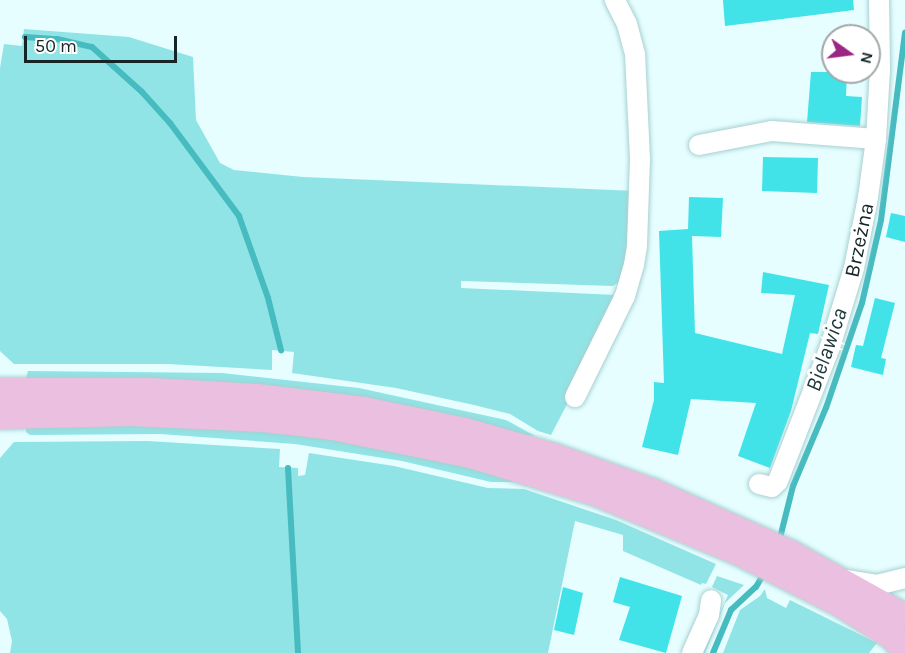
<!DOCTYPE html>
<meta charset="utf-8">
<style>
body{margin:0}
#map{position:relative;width:905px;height:653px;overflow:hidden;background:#e6feff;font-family:Karla,sans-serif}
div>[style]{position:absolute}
.green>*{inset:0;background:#91e4e6}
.stream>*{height:6px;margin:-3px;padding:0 3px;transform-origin:3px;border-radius:3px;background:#46bbc0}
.building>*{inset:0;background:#41e3e9}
.roads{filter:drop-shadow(0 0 2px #a7d0d1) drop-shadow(0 0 2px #a7d0d1)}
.minor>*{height:20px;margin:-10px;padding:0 10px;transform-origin:10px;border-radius:10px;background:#fff}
.major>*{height:26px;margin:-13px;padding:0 13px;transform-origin:13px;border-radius:13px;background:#ebbfdf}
span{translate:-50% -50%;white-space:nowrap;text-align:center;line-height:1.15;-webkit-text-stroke:6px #fff;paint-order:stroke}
.street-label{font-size:21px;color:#162627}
.water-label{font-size:22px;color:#1e3839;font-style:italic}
.north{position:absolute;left:821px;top:24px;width:60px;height:60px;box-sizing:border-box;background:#fff;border:2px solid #a2a8a9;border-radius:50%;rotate:104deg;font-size:16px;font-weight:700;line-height:24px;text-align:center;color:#162627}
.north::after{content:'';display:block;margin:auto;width:21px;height:27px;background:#9b2784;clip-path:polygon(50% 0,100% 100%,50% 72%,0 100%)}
.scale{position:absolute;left:24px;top:36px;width:153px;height:27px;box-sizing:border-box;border:3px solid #162627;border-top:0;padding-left:8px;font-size:18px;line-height:21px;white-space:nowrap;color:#162627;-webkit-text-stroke:4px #fff;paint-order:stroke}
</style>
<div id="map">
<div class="green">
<i style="clip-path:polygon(24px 29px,129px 37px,193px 57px,196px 120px,220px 163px,234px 170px,303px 177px,636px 191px,634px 233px,620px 281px,613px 286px,461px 281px,461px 288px,616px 295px,603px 335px,551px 435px,538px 431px,510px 414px,474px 405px,396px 388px,292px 373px,294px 352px,272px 350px,272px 370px,168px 364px,14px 364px,0 351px,0 68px,4px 44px,22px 46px)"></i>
<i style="clip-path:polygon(28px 371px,222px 373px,359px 388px,506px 420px,535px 436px,25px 381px)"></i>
<i style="clip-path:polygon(26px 425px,155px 425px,273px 431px,333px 439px,468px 466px,524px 482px,491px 482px,402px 461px,295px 444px,160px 434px,30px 435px,26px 432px)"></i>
<i style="clip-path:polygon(147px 441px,280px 449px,279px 467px,298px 468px,298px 476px,305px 475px,309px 453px,394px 466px,488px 488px,524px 489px,616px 520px,716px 564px,706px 584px,702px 583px,701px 585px,623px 551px,623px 535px,575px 521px,548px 653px,10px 653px,12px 641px,7px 619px,0 611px,0 458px,14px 442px)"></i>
<i style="clip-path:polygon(717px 576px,744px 585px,725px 603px,705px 653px,702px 653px,728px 595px,712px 587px)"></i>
<i style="clip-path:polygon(765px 589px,767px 598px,786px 608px,790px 600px,877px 643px,869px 653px,723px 653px,740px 610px,760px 596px)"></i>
</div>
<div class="stream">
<i style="left:25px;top:37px;width:32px;rotate:4deg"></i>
<i style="left:57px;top:39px;width:36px;rotate:13deg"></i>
<i style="left:92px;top:47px;width:67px;rotate:42deg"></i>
<i style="left:142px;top:92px;width:42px;rotate:47.9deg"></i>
<i style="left:170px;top:123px;width:116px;rotate:53.4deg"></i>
<i style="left:239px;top:216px;width:87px;rotate:70.5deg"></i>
<i style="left:268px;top:298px;width:54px;rotate:76deg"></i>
<i style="left:288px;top:468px;width:185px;rotate:86.9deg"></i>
<i style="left:779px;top:542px;width:58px;rotate:-76deg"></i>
<i style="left:793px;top:486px;width:85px;rotate:-67.1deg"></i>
<i style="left:826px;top:408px;width:111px;rotate:-71.1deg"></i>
<i style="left:862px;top:303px;width:85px;rotate:-77.1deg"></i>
<i style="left:881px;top:220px;width:189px;rotate:-82.7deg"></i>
<i style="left:713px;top:653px;width:47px;rotate:-67.3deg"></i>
<i style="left:731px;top:610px;width:34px;rotate:-43deg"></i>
<i style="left:756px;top:587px;width:16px;rotate:-60deg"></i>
</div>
<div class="building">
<i style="clip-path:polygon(723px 0,853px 0,854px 10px,725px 26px)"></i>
<i style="clip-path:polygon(811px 72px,847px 72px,846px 96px,862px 97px,860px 126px,807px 122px)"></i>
<i style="clip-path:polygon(763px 157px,818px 158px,817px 193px,762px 191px)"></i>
<i style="clip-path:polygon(689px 197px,723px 198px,721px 237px,692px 236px,695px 333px,782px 354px,795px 295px,761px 293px,763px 272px,829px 285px,818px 334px,810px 333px,791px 411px,770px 468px,738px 456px,756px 403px,691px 399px,678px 455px,642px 447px,654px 400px,654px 382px,664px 383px,659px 231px,688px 229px)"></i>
<i style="clip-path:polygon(891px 213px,905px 216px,905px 242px,886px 237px)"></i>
<i style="clip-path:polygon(875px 298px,895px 303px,881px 358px,886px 359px,883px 375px,851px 367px,856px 345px,863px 346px)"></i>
<i style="clip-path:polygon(620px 577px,682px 596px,666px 653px,619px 640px,630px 607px,613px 602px)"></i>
<i style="clip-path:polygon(563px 587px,583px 593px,574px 635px,554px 630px)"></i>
</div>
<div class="roads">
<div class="minor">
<i style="left:699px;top:145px;width:74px;rotate:-10.9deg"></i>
<i style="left:772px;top:131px;width:104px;rotate:4.4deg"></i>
<i style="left:575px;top:397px;width:113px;rotate:-63.7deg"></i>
<i style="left:625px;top:296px;width:32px;rotate:-74deg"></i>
<i style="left:634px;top:265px;width:20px;rotate:-81deg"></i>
<i style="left:637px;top:245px;width:86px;rotate:-88deg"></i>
<i style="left:640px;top:159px;width:105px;rotate:-92.7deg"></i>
<i style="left:635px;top:54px;width:31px;rotate:-105deg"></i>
<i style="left:627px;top:24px;width:27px;rotate:-117deg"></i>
<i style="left:759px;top:484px;width:13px;rotate:13deg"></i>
<i style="left:772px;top:487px;width:8px;rotate:-45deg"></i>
<i style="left:778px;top:481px;width:144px;rotate:-68.8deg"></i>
<i style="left:830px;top:347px;width:83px;rotate:-73.1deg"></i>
<i style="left:854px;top:268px;width:72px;rotate:-78.8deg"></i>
<i style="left:868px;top:197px;width:59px;rotate:-82.1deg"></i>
<i style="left:876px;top:139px;width:69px;rotate:-86.7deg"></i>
<i style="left:880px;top:70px;width:70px;rotate:-90.8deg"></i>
<i style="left:846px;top:580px;width:31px;rotate:9deg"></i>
<i style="left:877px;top:585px;width:29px;rotate:-14deg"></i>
<i style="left:692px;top:653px;width:42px;rotate:-65.9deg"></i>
<i style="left:709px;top:615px;width:15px;rotate:-82deg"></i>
</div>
<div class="major">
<i style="left:0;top:391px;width:151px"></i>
<i style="left:151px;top:391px;width:106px;rotate:3.2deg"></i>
<i style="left:257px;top:397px;width:108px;rotate:6.9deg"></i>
<i style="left:364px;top:410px;width:103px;rotate:11.7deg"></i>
<i style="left:465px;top:431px;width:91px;rotate:15.9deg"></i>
<i style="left:553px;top:456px;width:107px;rotate:19.6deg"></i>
<i style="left:654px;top:492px;width:151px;rotate:24.2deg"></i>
<i style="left:792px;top:554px;width:129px;rotate:29.1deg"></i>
<i style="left:0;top:416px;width:131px;rotate:-1.3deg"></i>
<i style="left:131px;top:413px;width:134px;rotate:2.6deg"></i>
<i style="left:265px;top:419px;width:68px;rotate:6.7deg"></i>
<i style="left:333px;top:427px;width:141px;rotate:11.5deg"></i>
<i style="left:471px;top:455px;width:131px;rotate:16.9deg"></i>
<i style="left:596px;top:493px;width:152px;rotate:22.5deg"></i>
<i style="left:736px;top:551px;width:115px;rotate:26.8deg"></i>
<i style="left:839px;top:603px;width:64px;rotate:32.2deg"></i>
<i style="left:893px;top:637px;width:19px;rotate:51deg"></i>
</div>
</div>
<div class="street-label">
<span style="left:859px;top:240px;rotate:-78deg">Brzeżna</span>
</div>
<div class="water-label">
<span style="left:827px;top:350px;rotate:-71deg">Bielawica</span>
</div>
<div class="north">N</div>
<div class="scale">50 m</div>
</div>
